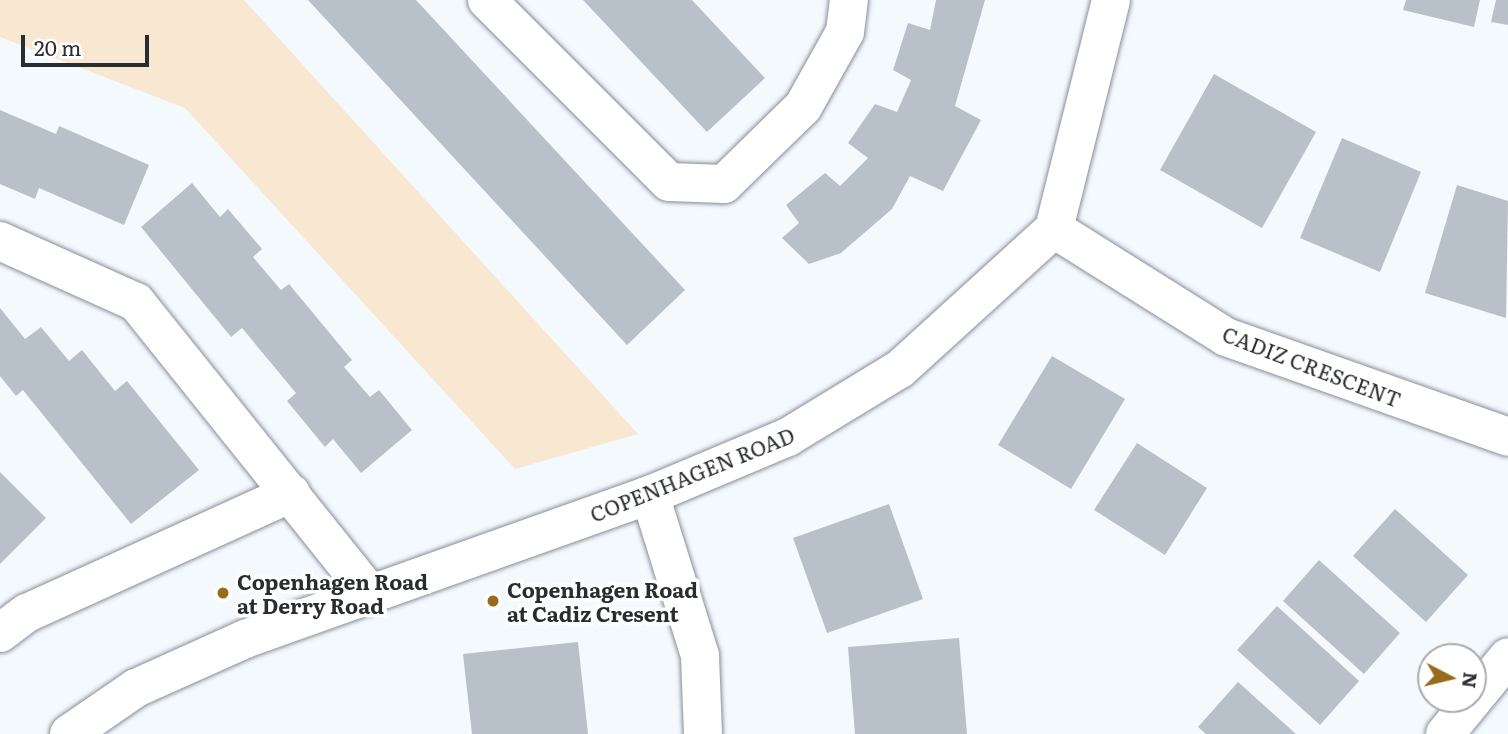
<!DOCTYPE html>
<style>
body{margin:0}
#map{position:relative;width:1508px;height:734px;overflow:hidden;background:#f4f9fe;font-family:Literata,serif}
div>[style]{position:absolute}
.green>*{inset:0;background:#f8e8d1}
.building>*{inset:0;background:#b8c0c9}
.roads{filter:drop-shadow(0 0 2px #888f97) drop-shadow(0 0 2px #888f97)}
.minor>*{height:38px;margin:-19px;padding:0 19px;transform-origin:19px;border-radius:19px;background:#fff}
.dots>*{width:19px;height:19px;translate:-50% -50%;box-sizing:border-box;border:4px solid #fff;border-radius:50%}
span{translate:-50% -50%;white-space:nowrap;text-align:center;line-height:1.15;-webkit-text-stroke:7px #fff;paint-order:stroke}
.street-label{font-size:21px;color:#292c30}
.poi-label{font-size:21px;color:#292c30;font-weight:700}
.left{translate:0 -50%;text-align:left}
.north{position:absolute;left:1417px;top:643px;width:70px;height:70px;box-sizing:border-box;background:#fff;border:2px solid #a9abac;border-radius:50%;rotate:97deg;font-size:19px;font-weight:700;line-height:28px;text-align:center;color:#292c30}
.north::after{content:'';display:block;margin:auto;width:24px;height:32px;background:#976c19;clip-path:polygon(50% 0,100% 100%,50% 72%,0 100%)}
.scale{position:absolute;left:21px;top:35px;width:128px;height:32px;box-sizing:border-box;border:4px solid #292c30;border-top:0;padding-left:9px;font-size:21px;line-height:24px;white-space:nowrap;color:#292c30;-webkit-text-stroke:5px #fff;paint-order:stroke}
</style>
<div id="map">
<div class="green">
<i style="clip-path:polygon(0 0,244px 0,638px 434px,515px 469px,185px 108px,0 37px)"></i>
</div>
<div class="building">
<i style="clip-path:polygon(308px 0,416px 0,685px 290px,627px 345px)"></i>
<i style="clip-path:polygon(583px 0,692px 0,765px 78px,707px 132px)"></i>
<i style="clip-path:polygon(936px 0,985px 0,955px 106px,981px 120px,943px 191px,910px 176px,892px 209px,841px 253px,809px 264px,782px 238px,799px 223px,786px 205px,825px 173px,840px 186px,868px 158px,848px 143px,875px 104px,897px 112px,911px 80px,893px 70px,908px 23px,930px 30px)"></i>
<i style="clip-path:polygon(1406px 0,1480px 0,1474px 27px,1403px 10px)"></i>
<i style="clip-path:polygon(1496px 0,1508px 0,1508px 25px,1491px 22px)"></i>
<i style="clip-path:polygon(1214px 74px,1316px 132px,1262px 228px,1160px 170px)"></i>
<i style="clip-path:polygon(0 110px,56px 134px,59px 126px,149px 165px,124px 225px,39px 188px,35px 199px,0 184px)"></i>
<i style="clip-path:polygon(1342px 138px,1421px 172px,1380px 272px,1300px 238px)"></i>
<i style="clip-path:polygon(192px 183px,220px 217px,228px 209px,262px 249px,253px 257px,281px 290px,289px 284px,352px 360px,344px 367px,370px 397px,379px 390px,412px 430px,361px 473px,333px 439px,325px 447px,287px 401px,296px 393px,242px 328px,231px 337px,141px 227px)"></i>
<i style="clip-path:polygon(1457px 185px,1508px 201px,1506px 318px,1425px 293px)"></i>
<i style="clip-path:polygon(0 308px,25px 339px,41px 327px,69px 361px,82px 350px,115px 391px,127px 381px,199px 470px,131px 524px,23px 390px,16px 396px,0 376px)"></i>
<i style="clip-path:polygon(1052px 356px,1125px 399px,1071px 489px,998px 445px)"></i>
<i style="clip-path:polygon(1137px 443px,1207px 488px,1165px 555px,1094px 510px)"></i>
<i style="clip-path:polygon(0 472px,46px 518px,0 564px)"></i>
<i style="clip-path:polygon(889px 504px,923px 599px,827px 633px,793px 538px)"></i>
<i style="clip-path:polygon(1395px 509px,1468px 575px,1426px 622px,1353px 556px)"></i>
<i style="clip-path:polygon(1319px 560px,1400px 633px,1364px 674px,1283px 601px)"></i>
<i style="clip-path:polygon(1277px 606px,1359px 681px,1320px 725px,1237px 650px)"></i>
<i style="clip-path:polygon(959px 638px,967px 734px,855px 734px,848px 647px)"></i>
<i style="clip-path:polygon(578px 642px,588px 734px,472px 734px,463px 654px)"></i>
<i style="clip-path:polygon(1238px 682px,1296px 734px,1206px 734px,1198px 727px)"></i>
</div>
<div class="roads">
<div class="minor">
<i style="left:487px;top:0;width:257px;rotate:45deg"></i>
<i style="left:669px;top:182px;width:55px;rotate:2.1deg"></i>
<i style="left:724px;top:184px;width:110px;rotate:-44.3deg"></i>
<i style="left:803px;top:107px;width:86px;rotate:-60.8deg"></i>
<i style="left:845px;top:32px;width:32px;rotate:-83deg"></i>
<i style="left:1054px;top:229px;width:203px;rotate:32.1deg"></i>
<i style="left:1226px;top:337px;width:299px;rotate:19.5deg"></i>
<i style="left:0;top:241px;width:149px;rotate:24.2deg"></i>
<i style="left:136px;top:302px;width:373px;rotate:51.3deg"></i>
<i style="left:650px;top:495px;width:169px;rotate:72.7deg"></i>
<i style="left:700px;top:656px;width:78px;rotate:87.8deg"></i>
<i style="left:0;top:633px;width:34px;rotate:-37deg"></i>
<i style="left:27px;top:613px;width:290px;rotate:-24.4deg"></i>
<i style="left:69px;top:734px;width:81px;rotate:-34.5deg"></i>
<i style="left:136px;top:688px;width:120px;rotate:-24.2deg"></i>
<i style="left:245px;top:639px;width:430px;rotate:-19.6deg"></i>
<i style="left:650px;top:495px;width:150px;rotate:-22.8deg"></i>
<i style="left:788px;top:437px;width:131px;rotate:-31.3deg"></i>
<i style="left:900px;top:369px;width:208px;rotate:-42.3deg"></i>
<i style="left:1054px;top:229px;width:236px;rotate:-76deg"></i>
<i style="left:1445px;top:734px;width:99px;rotate:-50.7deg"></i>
</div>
</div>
<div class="dots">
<i style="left:223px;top:593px;background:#976c19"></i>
<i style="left:493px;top:601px;background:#976c19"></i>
</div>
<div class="street-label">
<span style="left:1312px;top:366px;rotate:21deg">CADIZ CRESCENT</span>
<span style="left:692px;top:474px;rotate:-22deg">COPENHAGEN ROAD</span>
</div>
<div class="poi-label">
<span class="left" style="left:237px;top:593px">Copenhagen Road<br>at Derry Road</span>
<span class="left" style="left:507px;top:601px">Copenhagen Road<br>at Cadiz Cresent</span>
</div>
<div class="north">N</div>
<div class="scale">20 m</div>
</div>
